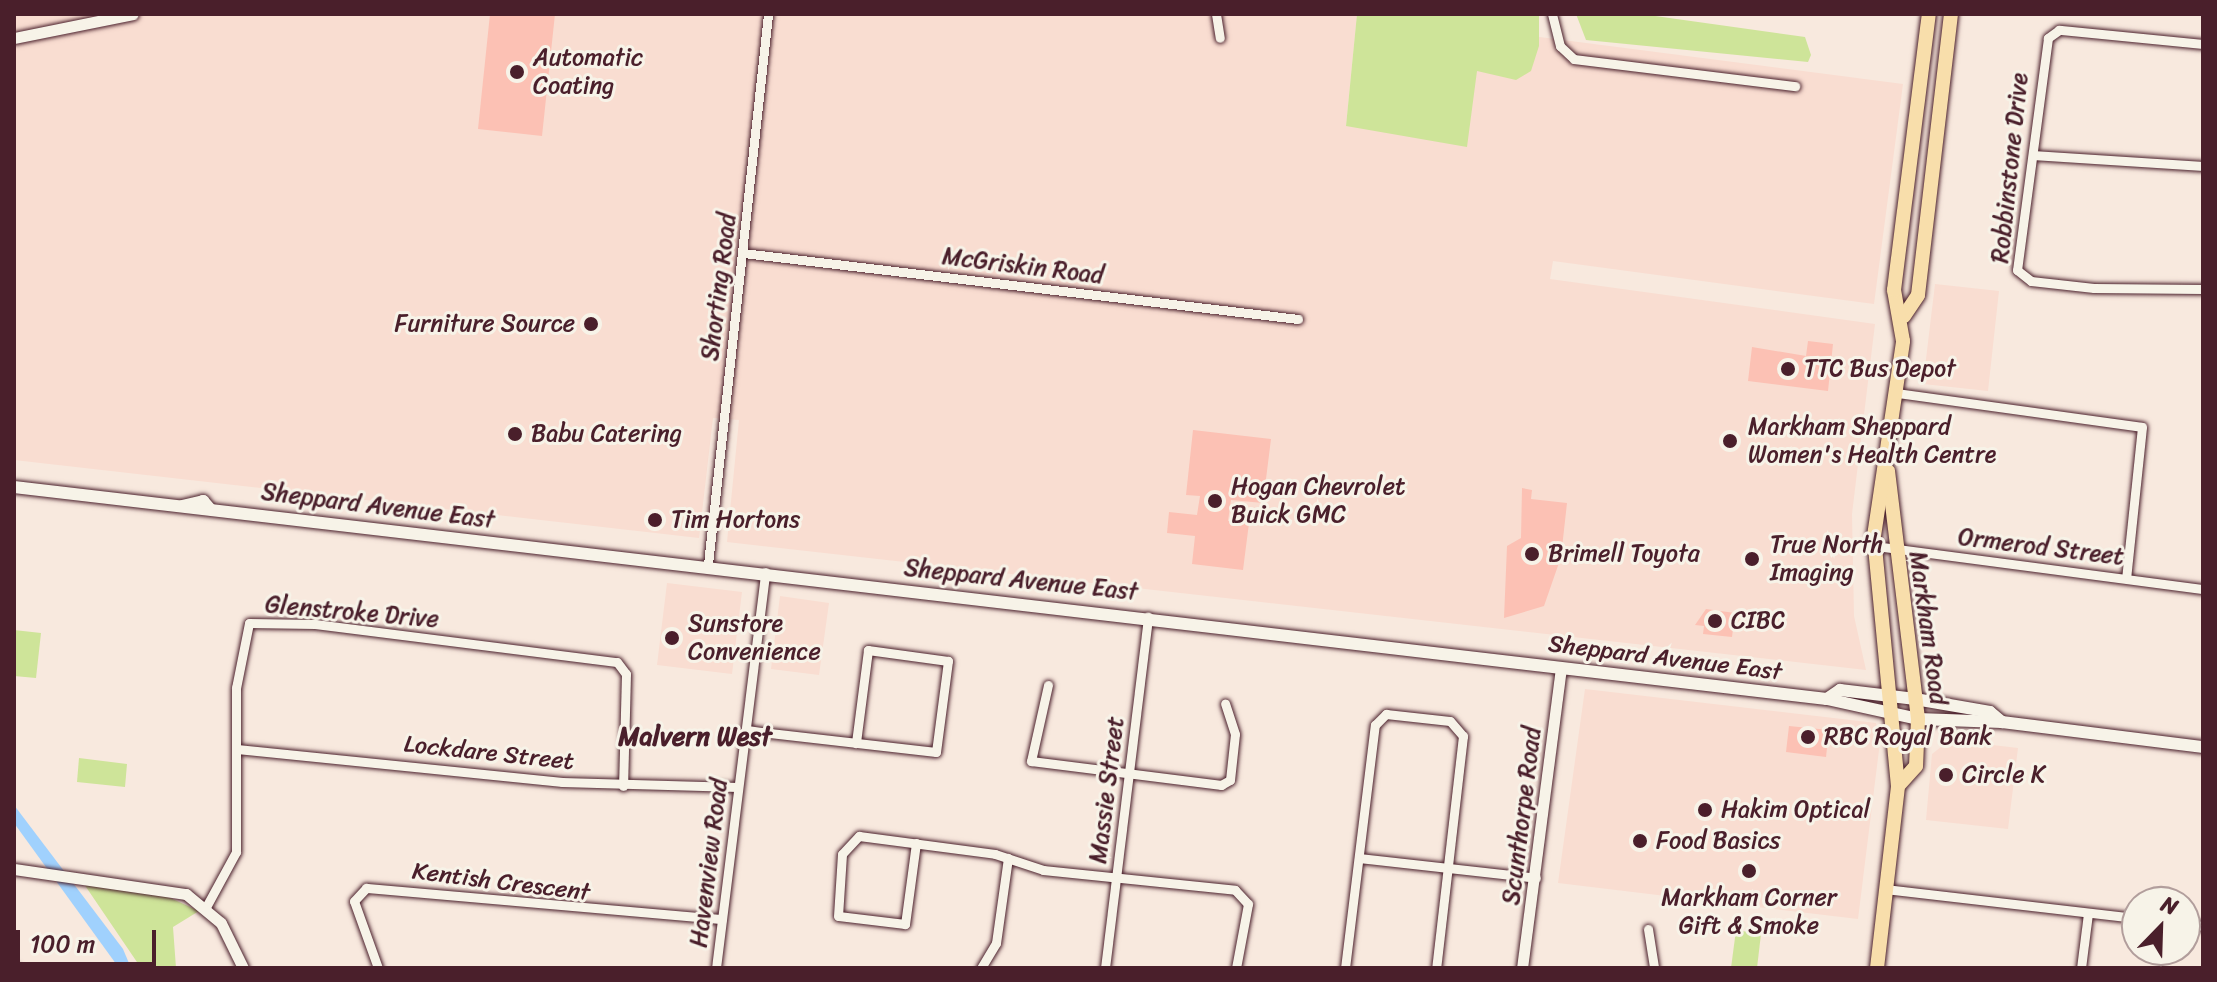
<!DOCTYPE html>
<style>
body{margin:0}
#map{position:relative;width:2217px;height:982px;overflow:hidden;background:#f8e9de;font-family:Sriracha,sans-serif}
div>[style]{position:absolute}
.built>*{inset:0;background:#f9ddd1}
.green>*{inset:0;background:#cee499}
.water>*{inset:0;background:#a0d1fd}
.building>*{inset:0;background:#fcc1b4}
.roads{filter:drop-shadow(0 0 2px #4a1f2b) drop-shadow(0 0 2px #4a1f2b)}
.minor>*{height:9px;margin:-4.5px;padding:0 4.5px;transform-origin:4.5px;border-radius:4.5px;background:#f7f3e8}
.tertiary>*{height:11px;margin:-5.5px;padding:0 5.5px;transform-origin:5.5px;border-radius:5.5px;background:#f7f3e8}
.secondary>*{height:12px;margin:-6px;padding:0 6px;transform-origin:6px;border-radius:6px;background:#f7f3e8}
.primary>*{height:14px;margin:-7px;padding:0 7px;transform-origin:7px;border-radius:7px;background:#f8deab}
.dots>*{width:22px;height:22px;translate:-50% -50%;box-sizing:border-box;border:4px solid #f7f3e8;border-radius:50%}
span{translate:-50% -50%;white-space:nowrap;text-align:center;line-height:1.15;-webkit-text-stroke:6px #f7f3e8;paint-order:stroke}
.poi-label{font-size:24px;color:#4a1f2b}
.left{translate:0 -50%;text-align:left}
.right{translate:-100% -50%;text-align:right}
.street-label{font-size:24px;color:#4a1f2b}
.neighbourhood-label{font-size:26px;color:#4a1f2b;font-weight:700}
.frame{position:absolute;inset:0;border:16px solid #4a1f2b;pointer-events:none}
.north{position:absolute;left:2121px;top:886px;width:80px;height:80px;box-sizing:border-box;background:#f7f3e8;border:2px solid #b29e9c;border-radius:50%;rotate:23deg;font-size:22px;font-weight:700;line-height:32px;text-align:center;color:#4a1f2b}
.north::after{content:'';display:block;margin:auto;width:28px;height:36px;background:#4a1f2b;clip-path:polygon(50% 0,100% 100%,50% 72%,0 100%)}
.scale{position:absolute;left:16px;top:930px;width:140px;height:36px;box-sizing:border-box;border:4px solid #4a1f2b;border-top:0;padding-left:10px;font-size:24px;line-height:28px;white-space:nowrap;color:#4a1f2b;-webkit-text-stroke:6px #f7f3e8;paint-order:stroke}
</style>
<div id="map">
<div class="built">
<i style="clip-path:polygon(14px 14px,1357px 14px,1346px 126px,1477px 29px,1903px 84px,1874px 304px,1553px 261px,1550px 279px,1875px 324px,1852px 514px,1854px 616px,1866px 670px,727px 542px,739px 420px,713px 418px,699px 538px,14px 460px)"></i>
<i style="clip-path:polygon(1935px 284px,1999px 291px,1988px 391px,1923px 384px)"></i>
<i style="clip-path:polygon(667px 583px,742px 592px,732px 674px,657px 665px)"></i>
<i style="clip-path:polygon(780px 596px,829px 603px,819px 675px,771px 669px)"></i>
<i style="clip-path:polygon(1585px 689px,1876px 723px,1880px 742px,1858px 919px,1558px 883px)"></i>
<i style="clip-path:polygon(1950px 740px,2018px 748px,2008px 829px,1926px 820px,1932px 754px)"></i>
</div>
<div class="green">
<i style="clip-path:polygon(1357px 14px,1539px 14px,1539px 46px,1531px 71px,1516px 80px,1477px 71px,1467px 147px,1346px 126px)"></i>
<i style="clip-path:polygon(1576px 14px,1641px 14px,1805px 37px,1811px 55px,1808px 62px,1586px 40px)"></i>
<i style="clip-path:polygon(14px 630px,41px 633px,36px 678px,14px 676px)"></i>
<i style="clip-path:polygon(79px 758px,127px 764px,125px 787px,77px 782px)"></i>
<i style="clip-path:polygon(84px 884px,166px 896px,199px 911px,173px 927px,176px 968px,141px 968px)"></i>
<i style="clip-path:polygon(1736px 930px,1761px 934px,1757px 968px,1731px 968px)"></i>
</div>
<div class="water">
<i style="clip-path:polygon(14px 805px,123px 949px,131px 968px,119px 968px,14px 823px)"></i>
</div>
<div class="building">
<i style="clip-path:polygon(490px 14px,555px 14px,542px 136px,478px 129px)"></i>
<i style="clip-path:polygon(1808px 341px,1833px 344px,1828px 391px,1748px 381px,1752px 347px,1806px 356px)"></i>
<i style="clip-path:polygon(1193px 430px,1271px 439px,1263px 503px,1231px 500px,1228px 521px,1249px 523px,1243px 570px,1192px 564px,1195px 536px,1167px 533px,1169px 512px,1197px 515px,1200px 496px,1186px 495px)"></i>
<i style="clip-path:polygon(1522px 488px,1532px 490px,1531px 499px,1567px 503px,1561px 557px,1544px 606px,1504px 618px,1507px 546px,1521px 538px)"></i>
<i style="clip-path:polygon(1706px 609px,1735px 613px,1732px 637px,1703px 634px,1704px 626px,1695px 625px)"></i>
<i style="clip-path:polygon(1789px 726px,1829px 730px,1826px 757px,1786px 752px)"></i>
</div>
<div class="roads">
<div class="minor">
<i style="left:1216px;top:14px;width:24px;rotate:81deg"></i>
<i style="left:1552px;top:14px;width:33px;rotate:76deg"></i>
<i style="left:1560px;top:46px;width:19px;rotate:43deg"></i>
<i style="left:1574px;top:59px;width:223px;rotate:7deg"></i>
<i style="left:2203px;top:44px;width:145px;rotate:-174.4deg"></i>
<i style="left:2059px;top:30px;width:14px;rotate:144deg"></i>
<i style="left:2048px;top:38px;width:234px;rotate:97.6deg"></i>
<i style="left:2017px;top:270px;width:18px;rotate:38deg"></i>
<i style="left:2031px;top:281px;width:63px;rotate:6.3deg"></i>
<i style="left:2094px;top:288px;width:109px;rotate:0.5deg"></i>
<i style="left:2033px;top:155px;width:170px;rotate:3.7deg"></i>
<i style="left:743px;top:253px;width:559px;rotate:6.78deg"></i>
<i style="left:1897px;top:393px;width:247px;rotate:7.9deg"></i>
<i style="left:2142px;top:427px;width:152px;rotate:96deg"></i>
<i style="left:1875px;top:546px;width:331px;rotate:7.5deg"></i>
<i style="left:708px;top:564px;width:553px;rotate:-83.77deg"></i>
<i style="left:1048px;top:685px;width:78px;rotate:102.6deg"></i>
<i style="left:1031px;top:761px;width:192px;rotate:7.2deg"></i>
<i style="left:1221px;top:785px;width:10px;rotate:-29deg"></i>
<i style="left:1230px;top:780px;width:46px;rotate:-83.8deg"></i>
<i style="left:1235px;top:734px;width:32px;rotate:-108deg"></i>
<i style="left:747px;top:730px;width:14px;rotate:8deg"></i>
<i style="left:761px;top:732px;width:176px;rotate:6.5deg"></i>
<i style="left:936px;top:752px;width:92px;rotate:-82.5deg"></i>
<i style="left:948px;top:661px;width:81px;rotate:-172.2deg"></i>
<i style="left:868px;top:650px;width:94px;rotate:97.4deg"></i>
<i style="left:237px;top:749px;width:327px;rotate:5.8deg"></i>
<i style="left:562px;top:782px;width:176px;rotate:1.6deg"></i>
<i style="left:916px;top:843px;width:82px;rotate:97.7deg"></i>
<i style="left:905px;top:924px;width:67px;rotate:-173.2deg"></i>
<i style="left:838px;top:916px;width:62px;rotate:-86.3deg"></i>
<i style="left:842px;top:854px;width:25px;rotate:-47deg"></i>
<i style="left:859px;top:836px;width:137px;rotate:7.5deg"></i>
<i style="left:995px;top:854px;width:51px;rotate:18.4deg"></i>
<i style="left:1043px;top:870px;width:193px;rotate:5.9deg"></i>
<i style="left:1235px;top:890px;width:19px;rotate:47deg"></i>
<i style="left:1248px;top:904px;width:65px;rotate:100.6deg"></i>
<i style="left:1359px;top:858px;width:178px;rotate:6.4deg"></i>
<i style="left:1885px;top:889px;width:254px;rotate:6.6deg"></i>
<i style="left:206px;top:907px;width:63px;rotate:-61.4deg"></i>
<i style="left:236px;top:852px;width:164px;rotate:-90deg"></i>
<i style="left:236px;top:688px;width:66px;rotate:-78.7deg"></i>
<i style="left:249px;top:623px;width:66px;rotate:0.9deg"></i>
<i style="left:315px;top:624px;width:304px;rotate:7.2deg"></i>
<i style="left:617px;top:662px;width:15px;rotate:53deg"></i>
<i style="left:626px;top:674px;width:112px;rotate:91.5deg"></i>
<i style="left:2185px;top:924px;width:18px;rotate:6deg"></i>
<i style="left:1648px;top:929px;width:39px;rotate:81deg"></i>
<i style="left:14px;top:968px;width:1px"></i>
<i style="left:378px;top:968px;width:71px;rotate:-109.7deg"></i>
<i style="left:354px;top:901px;width:18px;rotate:-47deg"></i>
<i style="left:366px;top:888px;width:357px;rotate:5deg"></i>
<i style="left:716px;top:968px;width:399px;rotate:-82.9deg"></i>
<i style="left:981px;top:968px;width:29px;rotate:-59deg"></i>
<i style="left:996px;top:943px;width:86px;rotate:-82deg"></i>
<i style="left:1105px;top:968px;width:354px;rotate:-83deg"></i>
<i style="left:1345px;top:968px;width:245px;rotate:-83deg"></i>
<i style="left:1375px;top:725px;width:16px;rotate:-45deg"></i>
<i style="left:1386px;top:714px;width:64px;rotate:6.2deg"></i>
<i style="left:1450px;top:721px;width:20px;rotate:49deg"></i>
<i style="left:1463px;top:736px;width:234px;rotate:96.6deg"></i>
<i style="left:2081px;top:968px;width:55px;rotate:-82.7deg"></i>
</div>
<div class="tertiary">
<i style="left:14px;top:38px;width:121px;rotate:-11.4deg"></i>
<i style="left:14px;top:869px;width:174px;rotate:8.3deg"></i>
<i style="left:186px;top:894px;width:45px;rotate:39.6deg"></i>
<i style="left:221px;top:923px;width:50px;rotate:63.9deg"></i>
<i style="left:1522px;top:968px;width:302px;rotate:-82.6deg"></i>
</div>
<div class="secondary">
<i style="left:14px;top:487px;width:1825px;rotate:6.67deg"></i>
<i style="left:1827px;top:699px;width:93px;rotate:12.4deg"></i>
<i style="left:1918px;top:719px;width:84px;rotate:2deg"></i>
<i style="left:2002px;top:722px;width:203px;rotate:7.1deg"></i>
<i style="left:182px;top:506px;width:22px;rotate:-13deg"></i>
<i style="left:203px;top:501px;width:11px;rotate:49deg"></i>
<i style="left:1827px;top:699px;width:16px;rotate:-35deg"></i>
<i style="left:1840px;top:690px;width:76px;rotate:6.8deg"></i>
<i style="left:1915px;top:699px;width:76px;rotate:9.8deg"></i>
<i style="left:1990px;top:712px;width:16px;rotate:40deg"></i>
</div>
<div class="primary">
<i style="left:1904px;top:316px;width:25px;rotate:-56deg"></i>
<i style="left:1918px;top:295px;width:283px;rotate:-83.3deg"></i>
<i style="left:1888px;top:471px;width:250px;rotate:83.1deg"></i>
<i style="left:1918px;top:719px;width:47px;rotate:92.4deg"></i>
<i style="left:1916px;top:766px;width:27px;rotate:132deg"></i>
<i style="left:1877px;top:968px;width:183px;rotate:-83.4deg"></i>
<i style="left:1898px;top:786px;width:251px;rotate:-95.5deg"></i>
<i style="left:1874px;top:536px;width:197px;rotate:-81.5deg"></i>
<i style="left:1903px;top:341px;width:52px;rotate:-100deg"></i>
<i style="left:1894px;top:290px;width:278px;rotate:-82.8deg"></i>
</div>
</div>
<div class="dots">
<i style="left:517px;top:72px;background:#4a1f2b"></i>
<i style="left:591px;top:324px;background:#4a1f2b"></i>
<i style="left:1788px;top:369px;background:#4a1f2b"></i>
<i style="left:515px;top:434px;background:#4a1f2b"></i>
<i style="left:1730px;top:441px;background:#4a1f2b"></i>
<i style="left:1215px;top:501px;background:#4a1f2b"></i>
<i style="left:655px;top:520px;background:#4a1f2b"></i>
<i style="left:1532px;top:554px;background:#4a1f2b"></i>
<i style="left:1752px;top:559px;background:#4a1f2b"></i>
<i style="left:1715px;top:621px;background:#4a1f2b"></i>
<i style="left:672px;top:638px;background:#4a1f2b"></i>
<i style="left:1808px;top:737px;background:#4a1f2b"></i>
<i style="left:1946px;top:775px;background:#4a1f2b"></i>
<i style="left:1705px;top:810px;background:#4a1f2b"></i>
<i style="left:1640px;top:841px;background:#4a1f2b"></i>
<i style="left:1749px;top:871px;background:#4a1f2b"></i>
</div>
<div class="poi-label">
<span class="left" style="left:533px;top:72px">Automatic<br>Coating</span>
<span class="right" style="left:575px;top:324px">Furniture Source</span>
<span class="left" style="left:1804px;top:369px">TTC Bus Depot</span>
<span class="left" style="left:1748px;top:441px">Markham Sheppard<br>Women's Health Centre</span>
<span class="left" style="left:531px;top:434px">Babu Catering</span>
<span class="left" style="left:1231px;top:501px">Hogan Chevrolet<br>Buick GMC</span>
<span class="left" style="left:671px;top:520px">Tim Hortons</span>
<span class="left" style="left:1770px;top:559px">True North<br>Imaging</span>
<span class="left" style="left:1548px;top:554px">Brimell Toyota</span>
<span class="left" style="left:1731px;top:621px">CIBC</span>
<span class="left" style="left:688px;top:638px">Sunstore<br>Convenience</span>
<span class="left" style="left:1824px;top:737px">RBC Royal Bank</span>
<span class="left" style="left:1962px;top:775px">Circle K</span>
<span class="left" style="left:1721px;top:810px">Hakim Optical</span>
<span class="left" style="left:1656px;top:841px">Food Basics</span>
<span style="left:1749px;top:912px">Markham Corner<br>Gift &amp; Smoke</span>
</div>
<div class="street-label">
<span style="left:2010px;top:168px;rotate:-84deg">Robbinstone Drive</span>
<span style="left:1023px;top:266px;rotate:7deg">McGriskin Road</span>
<span style="left:719px;top:287px;rotate:-83deg">Shorting Road</span>
<span style="left:378px;top:506px;rotate:7deg">Sheppard Avenue East</span>
<span style="left:2041px;top:547px;rotate:7deg">Ormerod Street</span>
<span style="left:1021px;top:580px;rotate:6deg">Sheppard Avenue East</span>
<span style="left:352px;top:612px;rotate:5deg">Glenstroke Drive</span>
<span style="left:1928px;top:628px;rotate:82deg">Markham Road</span>
<span style="left:1665px;top:658px;rotate:7deg">Sheppard Avenue East</span>
<span style="left:489px;top:753px;rotate:6deg">Lockdare Street</span>
<span style="left:1107px;top:790px;rotate:-83deg">Massie Street</span>
<span style="left:1522px;top:816px;rotate:-83deg">Scunthorpe Road</span>
<span style="left:709px;top:863px;rotate:-83deg">Havenview Road</span>
<span style="left:501px;top:882px;rotate:7deg">Kentish Crescent</span>
</div>
<div class="neighbourhood-label">
<span style="left:695px;top:737px">Malvern West</span>
</div>
<div class="frame"></div>
<div class="north">N</div>
<div class="scale">100 m</div>
</div>
